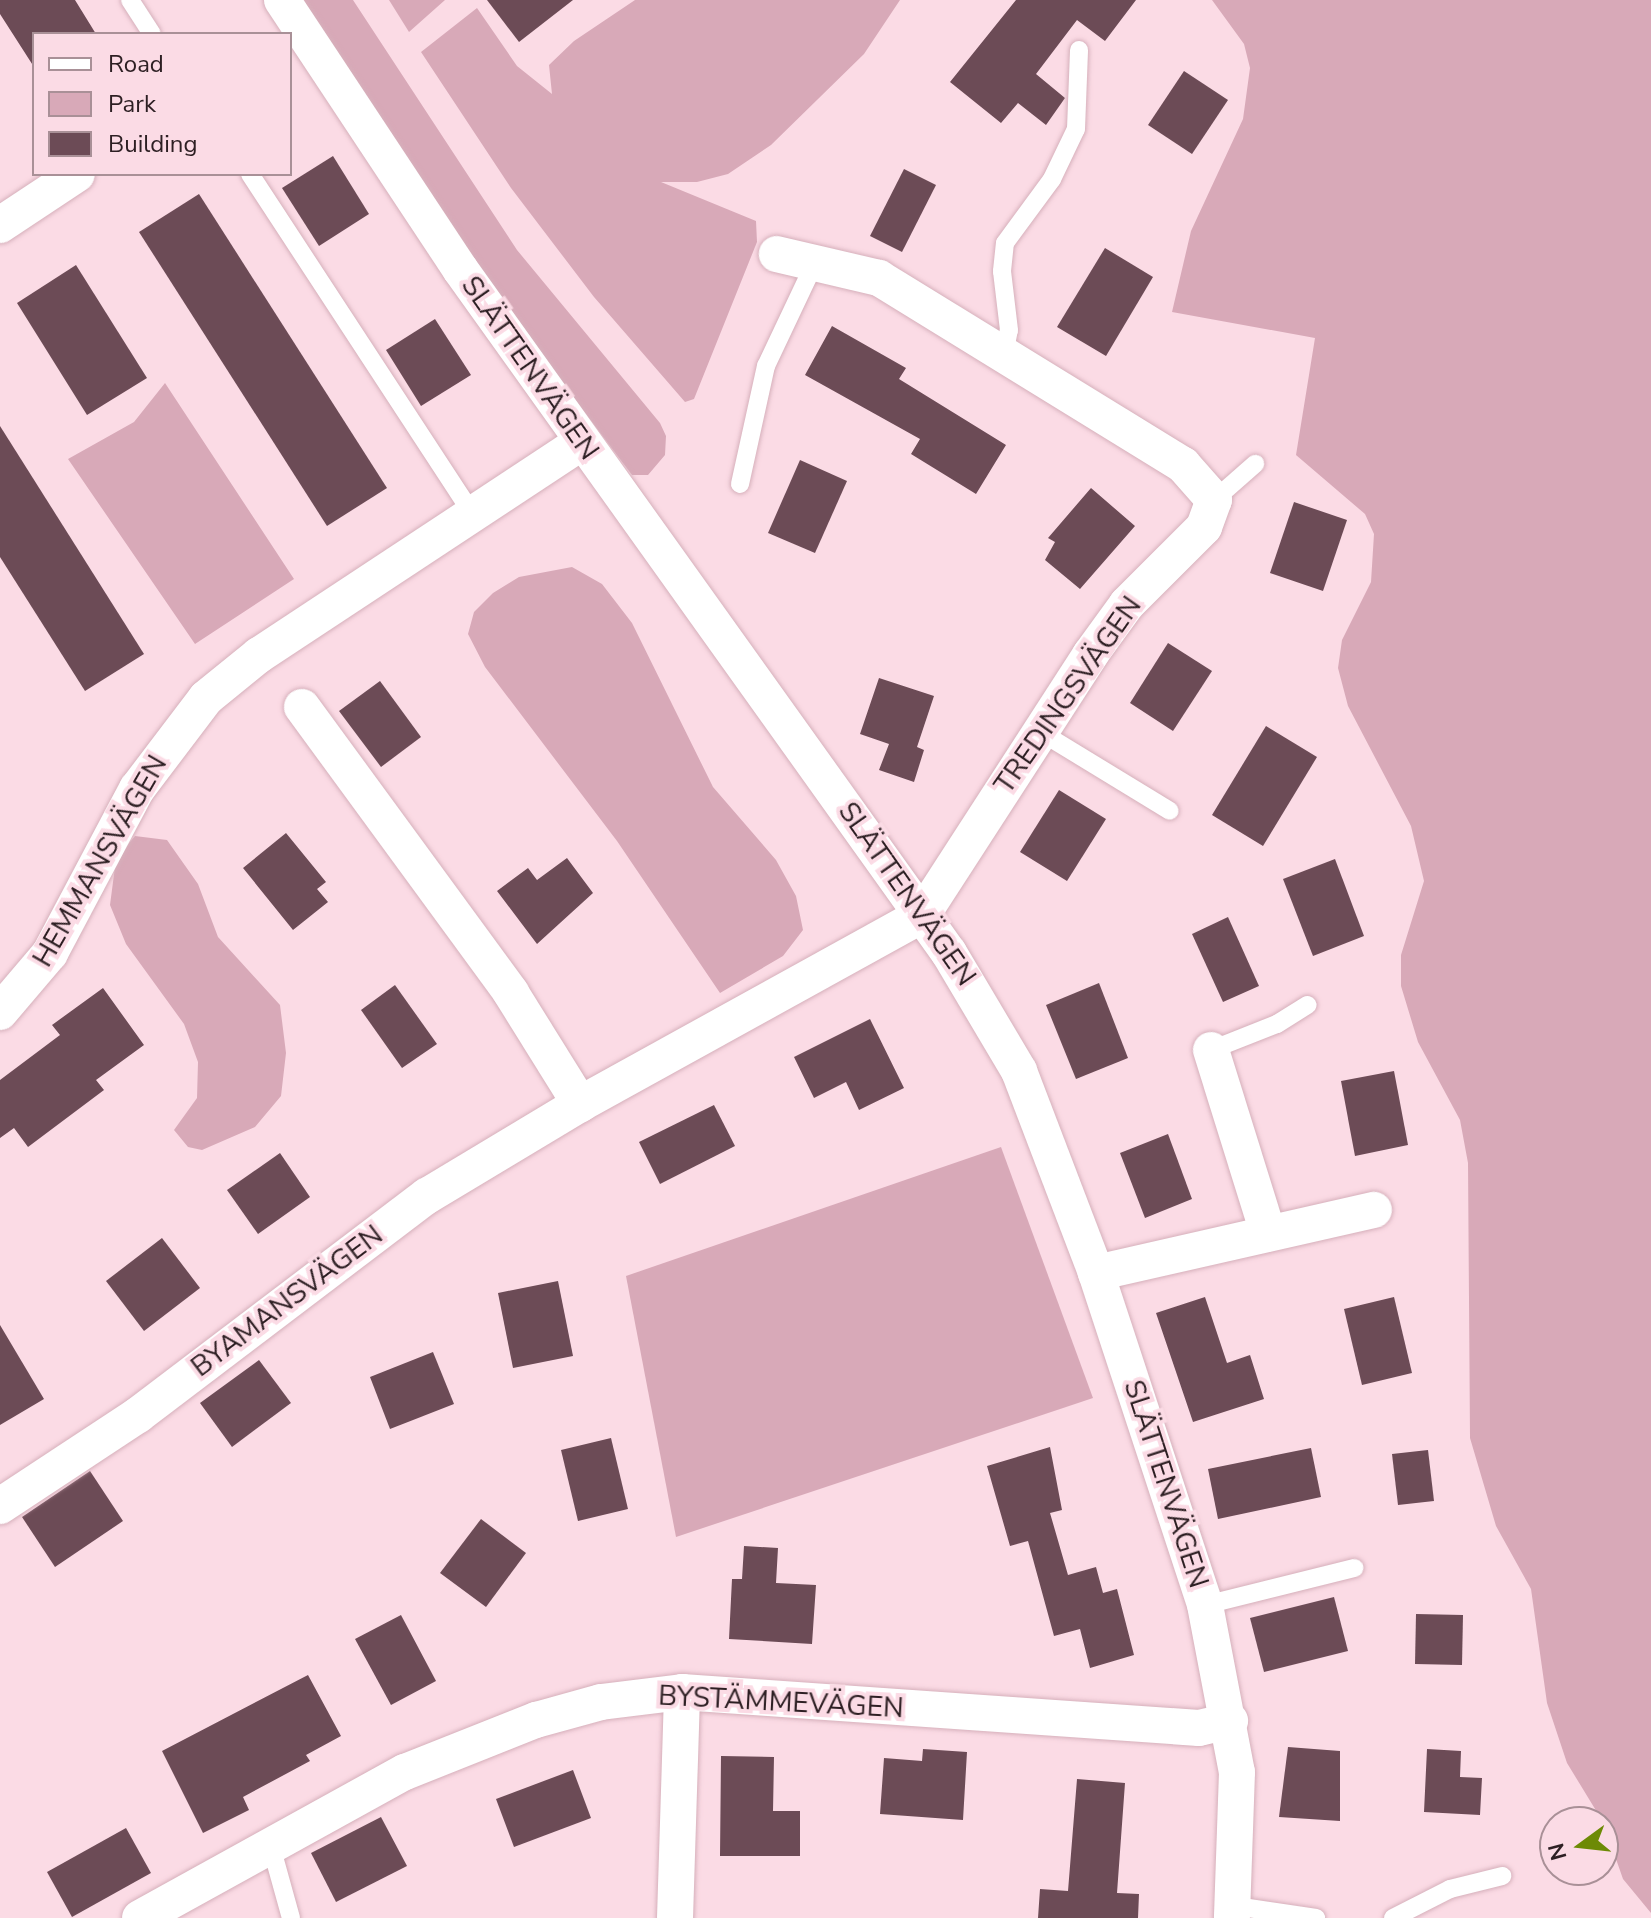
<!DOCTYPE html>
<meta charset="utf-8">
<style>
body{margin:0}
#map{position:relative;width:1651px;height:1918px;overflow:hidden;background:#fbdbe5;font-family:"Nunito Sans",sans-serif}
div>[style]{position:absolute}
.green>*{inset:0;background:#d8a9b8}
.building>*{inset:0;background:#6c4b56}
.roads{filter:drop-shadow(0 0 2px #d6b0bb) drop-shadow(0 0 2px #d6b0bb)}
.lane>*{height:18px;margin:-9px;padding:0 9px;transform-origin:9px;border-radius:9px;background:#fff}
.street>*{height:36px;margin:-18px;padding:0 18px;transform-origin:18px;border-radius:18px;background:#fff}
span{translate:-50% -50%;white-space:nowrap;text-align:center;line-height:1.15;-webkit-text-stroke:8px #fbdbe5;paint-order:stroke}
.street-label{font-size:28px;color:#2d1f23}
.legend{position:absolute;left:32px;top:32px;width:260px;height:144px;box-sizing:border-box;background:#fbdbe5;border:2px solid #a99097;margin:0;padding:10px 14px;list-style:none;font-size:24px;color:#2d1f23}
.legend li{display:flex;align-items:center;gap:16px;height:40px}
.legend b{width:40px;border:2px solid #a99097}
.north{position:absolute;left:1539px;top:1806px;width:80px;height:80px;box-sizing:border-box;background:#fbdbe5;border:2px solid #a99097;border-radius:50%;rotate:255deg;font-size:22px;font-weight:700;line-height:32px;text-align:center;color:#2d1f23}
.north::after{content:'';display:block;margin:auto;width:28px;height:36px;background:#6d8a05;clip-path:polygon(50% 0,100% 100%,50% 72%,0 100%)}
</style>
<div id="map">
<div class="green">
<i style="clip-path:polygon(303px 0,353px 0,517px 250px,660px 423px,666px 436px,665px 455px,648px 475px,632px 475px,504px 305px)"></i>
<i style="clip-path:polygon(389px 0,445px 0,409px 32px)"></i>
<i style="clip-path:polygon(635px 0,900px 0,864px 54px,771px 145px,728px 174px,697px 182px,661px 182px,756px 221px,757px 242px,694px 399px,685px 402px,594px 297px,511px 188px,421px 52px,477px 8px,517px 66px,552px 94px,549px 65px,574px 41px)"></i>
<i style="clip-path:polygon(1212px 0,1651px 0,1651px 1913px,1623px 1879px,1603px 1822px,1567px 1763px,1547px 1703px,1531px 1589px,1496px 1526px,1470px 1438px,1468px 1163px,1460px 1120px,1418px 1042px,1401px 986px,1401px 955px,1424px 881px,1411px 826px,1348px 706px,1338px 668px,1342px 640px,1371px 582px,1374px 534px,1365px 514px,1296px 455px,1315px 338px,1172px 312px,1191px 231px,1243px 119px,1250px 68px,1244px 44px)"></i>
<i style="clip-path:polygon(165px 383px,294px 579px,195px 644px,68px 459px,134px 422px)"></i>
<i style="clip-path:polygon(572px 567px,602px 584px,632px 623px,713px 787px,776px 860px,796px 896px,803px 930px,783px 956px,720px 993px,617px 841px,485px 667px,468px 634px,474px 612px,493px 593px,519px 577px)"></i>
<i style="clip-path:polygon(135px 836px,167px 840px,198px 884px,218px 937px,280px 1005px,286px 1053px,281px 1096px,255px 1127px,202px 1150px,188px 1147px,174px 1130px,197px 1098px,198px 1062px,184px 1024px,126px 944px,110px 905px,116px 859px)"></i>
<i style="clip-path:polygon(1001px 1147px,1093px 1398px,676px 1537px,626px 1276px)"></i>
</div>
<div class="building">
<i style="clip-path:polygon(0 0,75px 0,96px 34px,34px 34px,34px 67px,0 14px)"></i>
<i style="clip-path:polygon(487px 0,573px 0,519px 42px)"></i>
<i style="clip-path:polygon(1016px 0,1136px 0,1105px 41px,1077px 20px,1036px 74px,1065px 98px,1046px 125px,1018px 103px,1001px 123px,950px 82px)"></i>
<i style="clip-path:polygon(1184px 71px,1228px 100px,1192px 154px,1148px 125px)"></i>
<i style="clip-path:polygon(333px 156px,369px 214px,319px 246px,282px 188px)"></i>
<i style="clip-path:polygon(904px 169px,936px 185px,902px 252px,870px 236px)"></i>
<i style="clip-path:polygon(199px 194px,387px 488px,327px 526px,139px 232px)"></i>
<i style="clip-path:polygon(1105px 248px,1153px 277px,1106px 356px,1057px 327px)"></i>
<i style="clip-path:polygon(76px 265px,147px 378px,87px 415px,17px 303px)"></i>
<i style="clip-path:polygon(435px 319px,471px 375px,421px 406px,386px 350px)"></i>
<i style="clip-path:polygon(832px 326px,906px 368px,899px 379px,1006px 445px,976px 494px,911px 454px,920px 439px,805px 375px)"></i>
<i style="clip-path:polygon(0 426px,144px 654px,85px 691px,0 557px)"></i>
<i style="clip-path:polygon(800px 460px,847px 481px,815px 553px,768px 533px)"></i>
<i style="clip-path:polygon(1091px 488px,1135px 526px,1080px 589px,1045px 560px,1055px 542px,1048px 538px)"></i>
<i style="clip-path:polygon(1294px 502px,1347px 520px,1323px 591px,1270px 573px)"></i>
<i style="clip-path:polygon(1168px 643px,1212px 671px,1173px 731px,1130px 703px)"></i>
<i style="clip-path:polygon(879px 678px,934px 696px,917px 747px,924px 750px,914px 782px,879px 770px,889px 744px,860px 734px)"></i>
<i style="clip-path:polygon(380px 681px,421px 737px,381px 767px,339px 711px)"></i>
<i style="clip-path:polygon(1266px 726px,1317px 757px,1263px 846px,1212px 815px)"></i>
<i style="clip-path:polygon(1059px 790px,1106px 819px,1067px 881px,1020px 852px)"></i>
<i style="clip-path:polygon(286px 833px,326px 882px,317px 889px,328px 902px,293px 930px,243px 868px)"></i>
<i style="clip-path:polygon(567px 858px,593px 893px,537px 944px,497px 891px,528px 868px,537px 880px)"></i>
<i style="clip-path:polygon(1335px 859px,1364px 936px,1313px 956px,1283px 879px)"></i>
<i style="clip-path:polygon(1228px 917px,1259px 986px,1223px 1002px,1192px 934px)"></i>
<i style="clip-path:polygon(1099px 983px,1128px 1058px,1076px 1079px,1046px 1005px)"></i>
<i style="clip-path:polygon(395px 985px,437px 1044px,402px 1068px,361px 1010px)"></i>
<i style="clip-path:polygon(103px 988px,144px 1045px,96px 1080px,104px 1090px,28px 1147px,14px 1128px,0 1138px,0 1080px,60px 1035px,52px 1025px)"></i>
<i style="clip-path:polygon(870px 1019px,904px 1088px,859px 1110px,846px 1082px,814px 1098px,794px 1057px)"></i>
<i style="clip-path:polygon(1394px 1071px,1408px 1145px,1355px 1156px,1341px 1081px)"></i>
<i style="clip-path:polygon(714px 1105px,735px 1146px,660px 1184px,639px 1142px)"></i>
<i style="clip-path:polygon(1168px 1134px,1192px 1199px,1145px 1218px,1120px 1153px)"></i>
<i style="clip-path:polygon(280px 1153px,310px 1197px,258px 1234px,227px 1190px)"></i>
<i style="clip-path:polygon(162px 1238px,200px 1288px,144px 1331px,106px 1281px)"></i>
<i style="clip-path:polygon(558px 1281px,573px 1356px,513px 1368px,498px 1293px)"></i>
<i style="clip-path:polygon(1205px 1297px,1227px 1363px,1250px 1355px,1264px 1399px,1193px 1422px,1156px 1313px)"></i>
<i style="clip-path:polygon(1394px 1297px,1412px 1373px,1362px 1385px,1344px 1309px)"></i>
<i style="clip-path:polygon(0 1325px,44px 1399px,0 1425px)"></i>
<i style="clip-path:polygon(433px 1352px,454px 1404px,390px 1429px,370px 1377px)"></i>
<i style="clip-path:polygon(259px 1360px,291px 1403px,232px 1447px,200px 1403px)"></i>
<i style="clip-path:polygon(611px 1438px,628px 1509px,578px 1521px,561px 1450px)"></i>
<i style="clip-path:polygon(1050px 1447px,1062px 1510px,1050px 1513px,1068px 1575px,1096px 1567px,1103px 1593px,1117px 1589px,1134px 1655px,1090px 1668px,1080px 1629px,1054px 1636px,1028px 1541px,1010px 1546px,987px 1466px)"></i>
<i style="clip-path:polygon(1311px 1448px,1321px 1497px,1218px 1519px,1208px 1469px)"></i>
<i style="clip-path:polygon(1428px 1450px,1434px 1501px,1398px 1505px,1392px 1454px)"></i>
<i style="clip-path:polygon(90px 1471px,123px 1521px,55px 1567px,22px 1517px)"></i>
<i style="clip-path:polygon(481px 1519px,526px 1553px,486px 1607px,440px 1573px)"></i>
<i style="clip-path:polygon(744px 1546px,778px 1548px,776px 1583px,816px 1585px,812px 1644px,729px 1639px,732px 1579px,742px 1579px)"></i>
<i style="clip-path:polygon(1334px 1597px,1348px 1651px,1264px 1672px,1250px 1618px)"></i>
<i style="clip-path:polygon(1416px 1614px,1463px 1615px,1462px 1665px,1415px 1664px)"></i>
<i style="clip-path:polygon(401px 1615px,436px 1681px,391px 1705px,355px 1639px)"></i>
<i style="clip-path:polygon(308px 1675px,341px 1736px,306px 1755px,310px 1761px,243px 1797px,249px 1810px,203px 1833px,162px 1751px)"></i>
<i style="clip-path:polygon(1288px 1747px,1340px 1751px,1340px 1821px,1279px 1817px)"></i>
<i style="clip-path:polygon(923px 1749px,967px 1752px,963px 1820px,880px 1814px,884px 1758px,922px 1761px)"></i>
<i style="clip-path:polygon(1427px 1749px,1461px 1751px,1460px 1777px,1482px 1778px,1480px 1815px,1424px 1812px)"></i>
<i style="clip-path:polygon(721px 1756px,774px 1757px,773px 1811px,800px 1811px,800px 1856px,720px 1856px)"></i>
<i style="clip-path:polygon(573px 1770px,591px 1818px,514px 1847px,496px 1799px)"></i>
<i style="clip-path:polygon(1077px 1779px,1125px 1783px,1117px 1893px,1139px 1894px,1138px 1918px,1038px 1918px,1040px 1889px,1068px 1891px)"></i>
<i style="clip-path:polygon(381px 1817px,407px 1866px,336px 1902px,311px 1853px)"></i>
<i style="clip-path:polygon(126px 1828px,151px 1873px,72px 1917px,47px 1872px)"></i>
</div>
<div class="roads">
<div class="lane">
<i style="left:130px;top:0;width:40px;rotate:57.1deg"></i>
<i style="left:250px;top:174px;width:409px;rotate:56.8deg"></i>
<i style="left:1004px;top:355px;width:25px;rotate:-79deg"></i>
<i style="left:1009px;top:330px;width:59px;rotate:-96.8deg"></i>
<i style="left:1002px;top:271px;width:28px;rotate:-84deg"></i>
<i style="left:1005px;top:243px;width:79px;rotate:-53.7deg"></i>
<i style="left:1052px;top:179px;width:55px;rotate:-64.4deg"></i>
<i style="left:1076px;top:129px;width:79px;rotate:-87.8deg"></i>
<i style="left:740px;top:484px;width:121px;rotate:-77.6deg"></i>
<i style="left:766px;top:366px;width:117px;rotate:-64.7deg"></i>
<i style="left:1214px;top:500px;width:55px;rotate:-41.3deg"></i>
<i style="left:1039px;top:731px;width:153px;rotate:31.4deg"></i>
<i style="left:1211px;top:1050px;width:71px;rotate:-21.5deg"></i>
<i style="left:1277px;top:1024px;width:36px;rotate:-32deg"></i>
<i style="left:1205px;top:1605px;width:154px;rotate:-13.9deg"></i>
<i style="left:271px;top:1846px;width:75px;rotate:74.5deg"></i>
<i style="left:1235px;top:1906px;width:82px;rotate:8.4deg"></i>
<i style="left:1393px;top:1918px;width:64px;rotate:-27deg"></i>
<i style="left:1450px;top:1889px;width:54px;rotate:-14deg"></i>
</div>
<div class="street">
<i style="left:282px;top:0;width:323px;rotate:56.5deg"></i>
<i style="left:460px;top:269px;width:841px;rotate:54.44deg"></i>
<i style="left:949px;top:953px;width:137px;rotate:59.3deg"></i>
<i style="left:1019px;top:1071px;width:216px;rotate:69.1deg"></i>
<i style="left:1096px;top:1273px;width:349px;rotate:71.8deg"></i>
<i style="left:1205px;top:1605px;width:170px;rotate:79.2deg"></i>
<i style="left:1237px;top:1772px;width:146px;rotate:92deg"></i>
<i style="left:0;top:225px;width:92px;rotate:-33.5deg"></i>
<i style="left:302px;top:707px;width:354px;rotate:53.8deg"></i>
<i style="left:511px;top:993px;width:131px;rotate:58.1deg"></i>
<i style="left:0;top:1012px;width:77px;rotate:-49.7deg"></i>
<i style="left:50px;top:953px;width:186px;rotate:-62.1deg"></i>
<i style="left:137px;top:789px;width:114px;rotate:-52.8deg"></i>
<i style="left:206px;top:698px;width:68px;rotate:-39.1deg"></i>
<i style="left:259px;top:655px;width:387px;rotate:-33.4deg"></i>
<i style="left:1211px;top:1050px;width:192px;rotate:72.7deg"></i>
<i style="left:1096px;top:1273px;width:285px;rotate:-12.8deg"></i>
<i style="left:0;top:1506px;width:165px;rotate:-33.4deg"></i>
<i style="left:138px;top:1415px;width:363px;rotate:-37.2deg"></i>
<i style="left:427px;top:1196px;width:179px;rotate:-31deg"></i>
<i style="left:580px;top:1104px;width:391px;rotate:-28.9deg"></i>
<i style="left:922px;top:915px;width:310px;rotate:-57.1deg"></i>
<i style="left:1090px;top:655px;width:63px;rotate:-54deg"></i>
<i style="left:1127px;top:604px;width:109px;rotate:-45deg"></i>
<i style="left:1204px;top:527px;width:29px;rotate:-70deg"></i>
<i style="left:1214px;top:500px;width:47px;rotate:-131.5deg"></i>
<i style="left:1183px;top:465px;width:357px;rotate:-148.4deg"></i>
<i style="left:879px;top:278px;width:105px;rotate:-166.8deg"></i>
<i style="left:140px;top:1918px;width:303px;rotate:-28.9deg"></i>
<i style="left:405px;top:1772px;width:141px;rotate:-21.7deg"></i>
<i style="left:536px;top:1720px;width:67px;rotate:-15.5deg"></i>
<i style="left:601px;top:1702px;width:82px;rotate:-7deg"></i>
<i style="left:682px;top:1692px;width:518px;rotate:3.98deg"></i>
<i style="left:1199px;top:1728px;width:32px;rotate:-13deg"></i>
<i style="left:675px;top:1918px;width:226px;rotate:-88.2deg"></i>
</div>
</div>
<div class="street-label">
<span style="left:530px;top:368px;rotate:55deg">SLÄTTENVÄGEN</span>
<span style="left:1068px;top:695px;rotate:-55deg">TREDINGSVÄGEN</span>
<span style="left:100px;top:861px;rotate:-60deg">HEMMANSVÄGEN</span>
<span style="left:907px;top:894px;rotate:55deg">SLÄTTENVÄGEN</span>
<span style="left:287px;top:1301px;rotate:-37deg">BYAMANSVÄGEN</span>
<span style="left:1166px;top:1484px;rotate:72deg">SLÄTTENVÄGEN</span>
<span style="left:781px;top:1702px;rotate:3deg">BYSTÄMMEVÄGEN</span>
</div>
<ul class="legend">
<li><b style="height:10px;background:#fff"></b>Road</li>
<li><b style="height:22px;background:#d8a9b8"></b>Park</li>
<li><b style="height:22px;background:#6c4b56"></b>Building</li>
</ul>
<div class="north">N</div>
</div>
